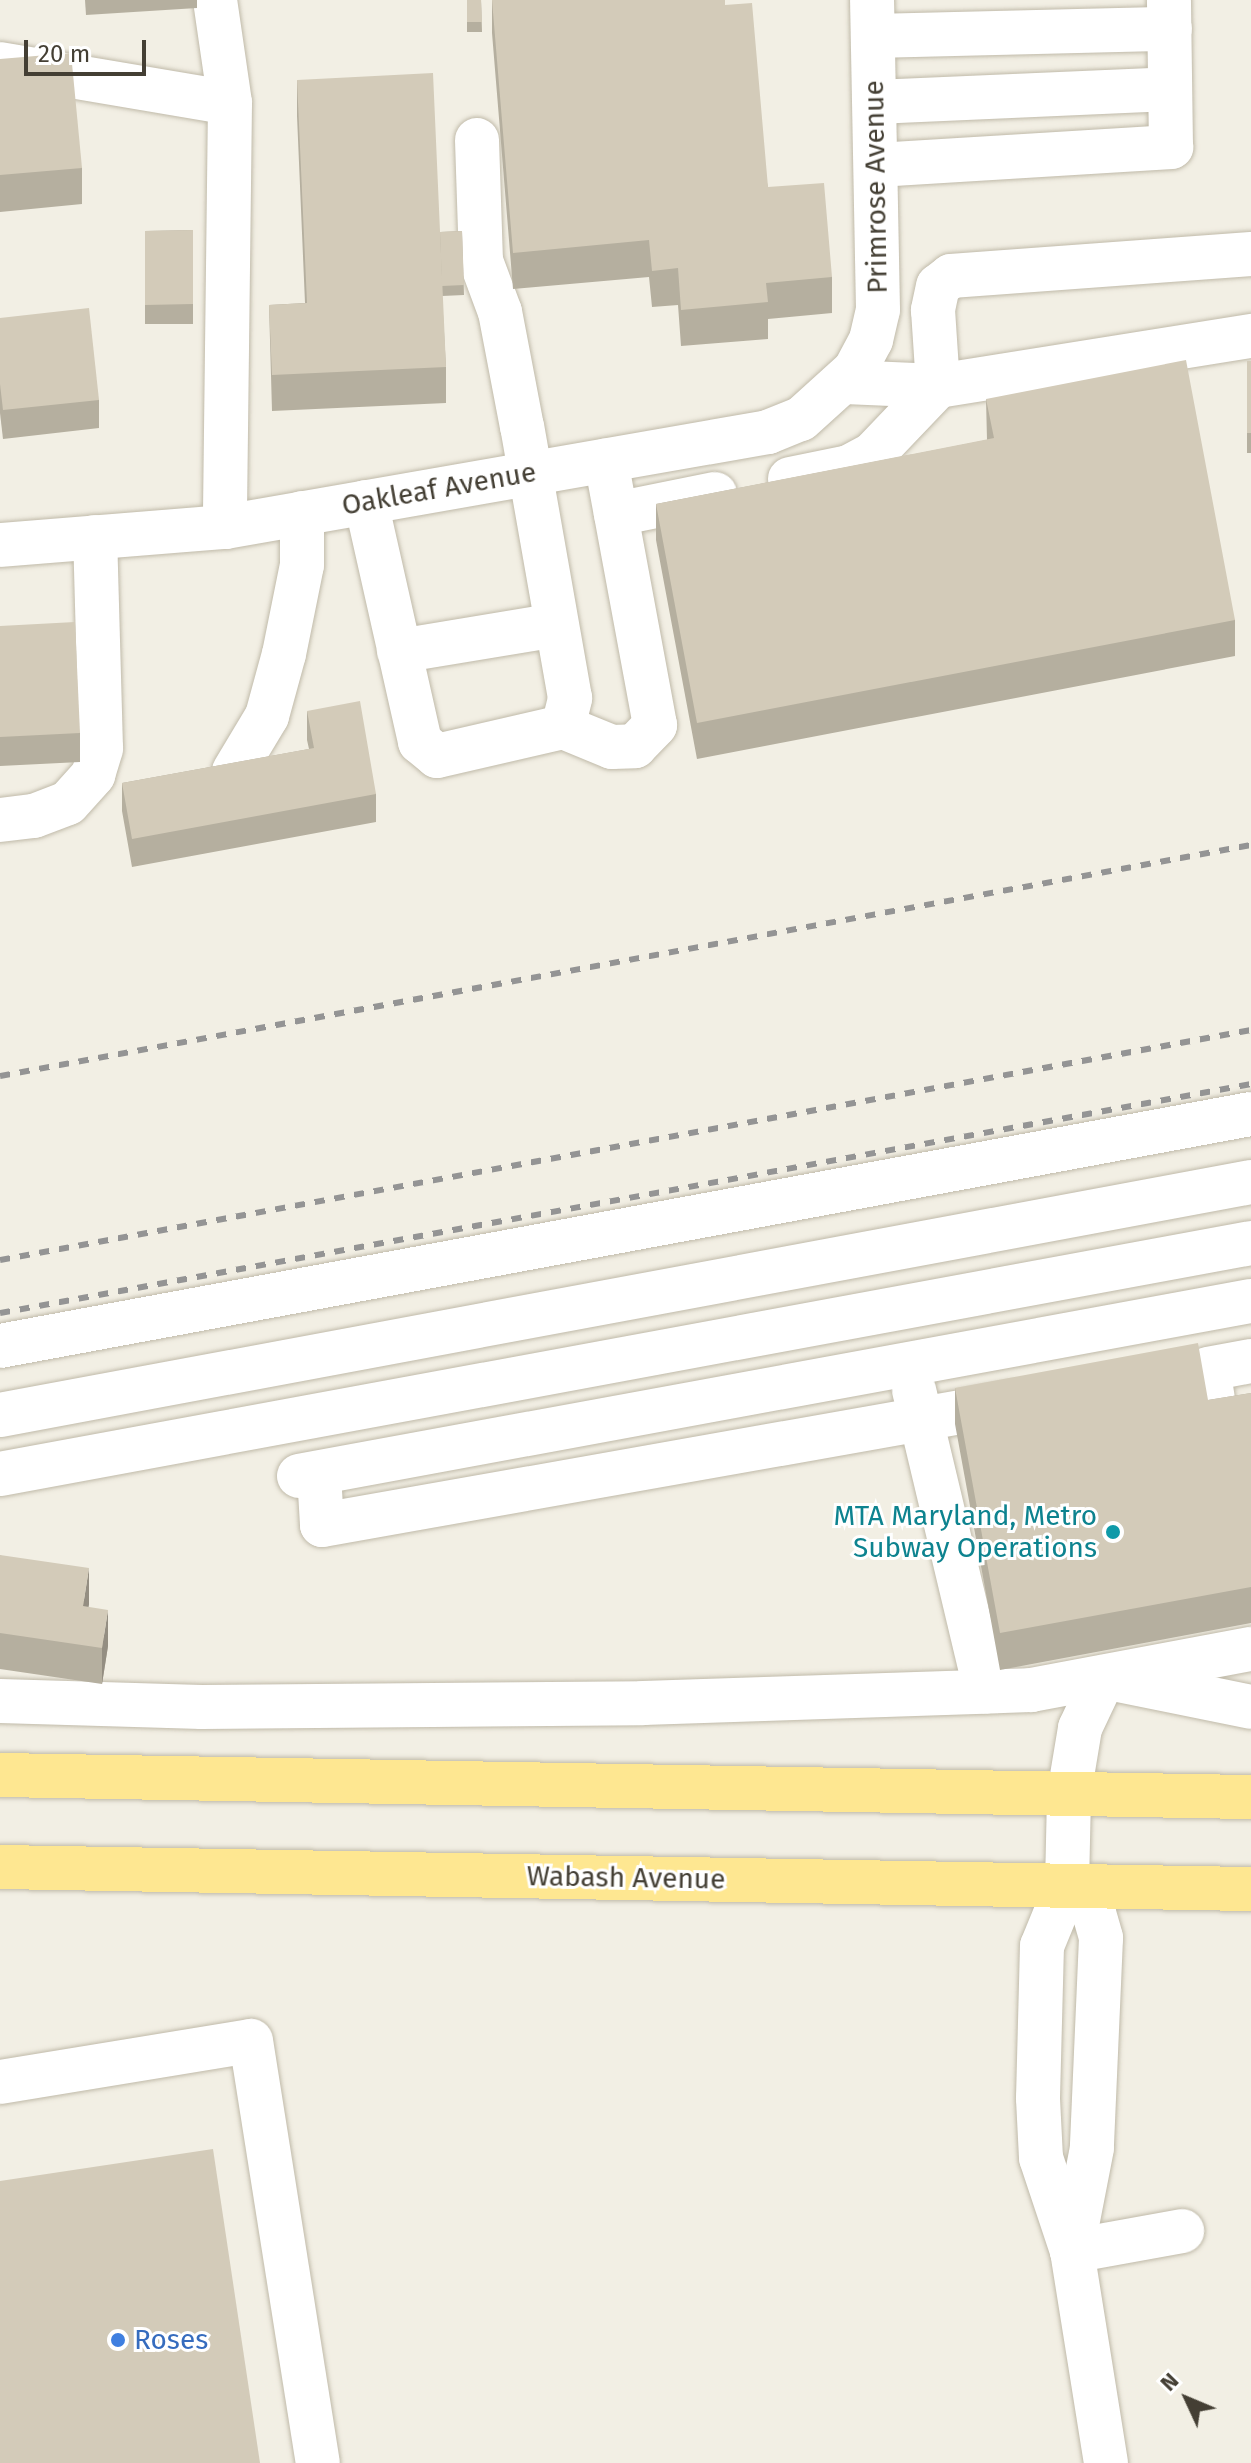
<!DOCTYPE html>
<style>
body{margin:0}
#map{position:relative;width:1251px;height:2463px;overflow:hidden;background:#f2efe4;font-family:"Fira Sans",sans-serif}
div>[style]{position:absolute}
.roads{filter:drop-shadow(0 0 2px #c0baa9) drop-shadow(0 0 2px #c0baa9)}
.minor>*{height:44px;margin:-22px;padding:0 22px;transform-origin:22px;border-radius:22px;background:#fff}
.major>*{height:44px;margin:-22px;padding:0 22px;transform-origin:22px;border-radius:22px;background:#fee791}
.rail>*{height:6px;margin-top:-3px;transform-origin:0;background:repeating-linear-gradient(90deg,#949494 0 10px,transparent 0 20px)}
.wall>*{inset:0;background:#b5af9f}
.shaded-wall>*{inset:0;background:#948e82}
.building>*{inset:0;background:#d3cbb9}
.dots>*{width:22px;height:22px;translate:-50% -50%;box-sizing:border-box;border:4px solid #fff;border-radius:50%}
span{translate:-50% -50%;white-space:nowrap;text-align:center;line-height:1.15;-webkit-text-stroke:6px #fff;paint-order:stroke}
.street-label{font-size:28px;color:#443f34}
.culture-label{font-size:28px;color:#0d838f}
.right{translate:-100% -50%;text-align:right}
.shop-label{font-size:28px;color:#366cbe}
.left{translate:0 -50%;text-align:left}
.north{position:absolute;left:1147px;top:2359px;width:80px;height:80px;-webkit-text-stroke:6px #fff;paint-order:stroke;rotate:314deg;font-size:22px;font-weight:700;line-height:32px;text-align:center;color:#443f34}
.north::after{content:'';display:block;margin:auto;width:28px;height:36px;background:#443f34;clip-path:polygon(50% 0,100% 100%,50% 72%,0 100%)}
.scale{position:absolute;left:24px;top:40px;width:122px;height:36px;box-sizing:border-box;border:4px solid #443f34;border-top:0;padding-left:10px;font-size:24px;line-height:28px;white-space:nowrap;color:#443f34;-webkit-text-stroke:6px #fff;paint-order:stroke}
</style>
<div id="map">
<div class="roads">
<div class="minor">
<i style="left:215px;top:0;width:104px;rotate:81.7deg"></i>
<i style="left:230px;top:103px;width:424px;rotate:90.7deg"></i>
<i style="left:873px;top:36px;width:297px;rotate:-1.4deg"></i>
<i style="left:0;top:64px;width:233px;rotate:9.6deg"></i>
<i style="left:875px;top:102px;width:295px;rotate:-2.5deg"></i>
<i style="left:877px;top:165px;width:295px;rotate:-3.5deg"></i>
<i style="left:1171px;top:147px;width:147px;rotate:-90.8deg"></i>
<i style="left:1251px;top:254px;width:301px;rotate:175.8deg"></i>
<i style="left:951px;top:276px;width:16px;rotate:142deg"></i>
<i style="left:938px;top:286px;width:25px;rotate:102deg"></i>
<i style="left:933px;top:310px;width:76px;rotate:86.2deg"></i>
<i style="left:938px;top:386px;width:317px;rotate:-9.1deg"></i>
<i style="left:845px;top:382px;width:93px;rotate:2.5deg"></i>
<i style="left:790px;top:479px;width:60px;rotate:-11.5deg"></i>
<i style="left:849px;top:467px;width:26px;rotate:-28deg"></i>
<i style="left:872px;top:455px;width:95px;rotate:-46.3deg"></i>
<i style="left:366px;top:502px;width:246px;rotate:77.3deg"></i>
<i style="left:420px;top:742px;width:22px;rotate:39deg"></i>
<i style="left:437px;top:756px;width:129px;rotate:-13deg"></i>
<i style="left:563px;top:727px;width:30px;rotate:-76deg"></i>
<i style="left:570px;top:698px;width:275px;rotate:-100deg"></i>
<i style="left:522px;top:427px;width:117px;rotate:-100.8deg"></i>
<i style="left:500px;top:312px;width:54px;rotate:-110.4deg"></i>
<i style="left:481px;top:261px;width:121px;rotate:-91.9deg"></i>
<i style="left:616px;top:514px;width:101px;rotate:-11.4deg"></i>
<i style="left:0;top:545px;width:226px;rotate:-4.6deg"></i>
<i style="left:225px;top:527px;width:551px;rotate:-9.92deg"></i>
<i style="left:768px;top:432px;width:35px;rotate:-22deg"></i>
<i style="left:801px;top:419px;width:73px;rotate:-42.2deg"></i>
<i style="left:855px;top:370px;width:34px;rotate:-62deg"></i>
<i style="left:871px;top:340px;width:31px;rotate:-77deg"></i>
<i style="left:878px;top:310px;width:310px;rotate:-91.1deg"></i>
<i style="left:399px;top:651px;width:159px;rotate:-9.4deg"></i>
<i style="left:563px;top:727px;width:53px;rotate:22.2deg"></i>
<i style="left:612px;top:747px;width:23px;rotate:-2deg"></i>
<i style="left:635px;top:746px;width:29px;rotate:-46deg"></i>
<i style="left:655px;top:725px;width:269px;rotate:-100.5deg"></i>
<i style="left:234px;top:771px;width:64px;rotate:-59deg"></i>
<i style="left:267px;top:716px;width:64px;rotate:-74.7deg"></i>
<i style="left:284px;top:654px;width:91px;rotate:-78.6deg"></i>
<i style="left:302px;top:565px;width:52px;rotate:-90deg"></i>
<i style="left:0;top:820px;width:34px;rotate:-7deg"></i>
<i style="left:34px;top:816px;width:36px;rotate:-21deg"></i>
<i style="left:68px;top:803px;width:38px;rotate:-48deg"></i>
<i style="left:93px;top:775px;width:28px;rotate:-73deg"></i>
<i style="left:101px;top:748px;width:211px;rotate:-91.6deg"></i>
<i style="left:0;top:1346px;width:1272px;rotate:-10.51deg"></i>
<i style="left:914px;top:1390px;width:310px;rotate:76.6deg"></i>
<i style="left:1214px;top:1406px;width:37px;rotate:-99deg"></i>
<i style="left:1208px;top:1369px;width:44px;rotate:-10.5deg"></i>
<i style="left:0;top:1415px;width:1273px;rotate:-10.55deg"></i>
<i style="left:0;top:1474px;width:1272px;rotate:-10.46deg"></i>
<i style="left:319px;top:1474px;width:51px;rotate:86.6deg"></i>
<i style="left:322px;top:1525px;width:701px;rotate:-10.03deg"></i>
<i style="left:299px;top:1476px;width:968px;rotate:-10.42deg"></i>
<i style="left:0;top:1701px;width:202px;rotate:1.7deg"></i>
<i style="left:202px;top:1707px;width:441px;rotate:-0.5deg"></i>
<i style="left:643px;top:1703px;width:388px;rotate:-1.9deg"></i>
<i style="left:1031px;top:1690px;width:224px;rotate:-10.6deg"></i>
<i style="left:1067px;top:1885px;width:39px;rotate:46deg"></i>
<i style="left:1094px;top:1913px;width:26px;rotate:74deg"></i>
<i style="left:1101px;top:1938px;width:210px;rotate:92.5deg"></i>
<i style="left:1092px;top:2148px;width:105px;rotate:101deg"></i>
<i style="left:1072px;top:2251px;width:112px;rotate:-10.3deg"></i>
<i style="left:0;top:2082px;width:254px;rotate:-9.3deg"></i>
<i style="left:251px;top:2041px;width:427px;rotate:81deg"></i>
<i style="left:1106px;top:2463px;width:215px;rotate:-99.1deg"></i>
<i style="left:1072px;top:2251px;width:98px;rotate:-108.4deg"></i>
<i style="left:1041px;top:2158px;width:60px;rotate:-92.9deg"></i>
<i style="left:1038px;top:2098px;width:152px;rotate:-88.5deg"></i>
<i style="left:1042px;top:1946px;width:66px;rotate:-67.7deg"></i>
<i style="left:1067px;top:1885px;width:91px;rotate:-88.7deg"></i>
<i style="left:1069px;top:1794px;width:67px;rotate:-80.5deg"></i>
<i style="left:1080px;top:1728px;width:56px;rotate:-64.8deg"></i>
<i style="left:1104px;top:1677px;width:150px;rotate:11.5deg"></i>
</div>
<div class="major">
<i style="left:0;top:1775px;width:1251px;rotate:1.01deg"></i>
<i style="left:0;top:1867px;width:1251px;rotate:1.01deg"></i>
</div>
</div>
<div class="rail">
<i style="left:0;top:1076px;width:1272px;rotate:-10.46deg"></i>
<i style="left:0;top:1260px;width:1272px;rotate:-10.42deg"></i>
<i style="left:0;top:1313px;width:1272px;rotate:-10.37deg"></i>
</div>
<div class="wall">
<i style="clip-path:polygon(85px 0,197px 0,197px 8px,86px 15px)"></i>
<i style="clip-path:polygon(467px 0,481px 0,482px 32px,467px 32px)"></i>
<i style="clip-path:polygon(492px 0,725px 5px,768px 187px,832px 277px,832px 313px,768px 319px,768px 339px,681px 346px,678px 305px,652px 307px,649px 277px,513px 289px,492px 33px)"></i>
<i style="clip-path:polygon(0 59px,82px 168px,82px 204px,0 212px)"></i>
<i style="clip-path:polygon(297px 80px,440px 232px,462px 231px,464px 295px,442px 296px,446px 367px,446px 403px,272px 411px,269px 305px,305px 303px,297px 116px)"></i>
<i style="clip-path:polygon(193px 230px,193px 324px,145px 324px,145px 231px)"></i>
<i style="clip-path:polygon(0 318px,99px 400px,99px 428px,3px 439px,0 413px)"></i>
<i style="clip-path:polygon(1247px 361px,1251px 361px,1251px 453px,1247px 453px)"></i>
<i style="clip-path:polygon(986px 399px,1235px 620px,1235px 656px,697px 759px,656px 540px,656px 504px,987px 440px)"></i>
<i style="clip-path:polygon(0 626px,80px 733px,80px 762px,0 766px)"></i>
<i style="clip-path:polygon(307px 711px,376px 794px,376px 822px,132px 867px,122px 811px,122px 783px,309px 749px,307px 740px)"></i>
<i style="clip-path:polygon(955px 1388px,1208px 1400px,1251px 1393px,1251px 1623px,1000px 1670px,955px 1424px)"></i>
<i style="clip-path:polygon(0 1555px,89px 1604px,88px 1607px,108px 1646px,102px 1684px,0 1669px)"></i>
</div>
<div class="shaded-wall">
<i style="clip-path:polygon(89px 1568px,89px 1604px,83px 1643px,83px 1606px)"></i>
<i style="clip-path:polygon(108px 1610px,108px 1646px,102px 1684px,102px 1648px)"></i>
</div>
<div class="building">
<i style="clip-path:polygon(467px 0,481px 0,482px 22px,467px 22px)"></i>
<i style="clip-path:polygon(492px 0,725px 0,725px 5px,752px 3px,768px 187px,824px 183px,832px 277px,766px 283px,768px 302px,681px 310px,678px 268px,652px 271px,649px 240px,513px 253px)"></i>
<i style="clip-path:polygon(71px 53px,82px 168px,0 175px,0 59px)"></i>
<i style="clip-path:polygon(433px 73px,446px 367px,272px 375px,269px 305px,307px 303px,297px 80px)"></i>
<i style="clip-path:polygon(193px 230px,193px 304px,145px 305px,145px 231px)"></i>
<i style="clip-path:polygon(462px 231px,464px 285px,442px 286px,440px 232px)"></i>
<i style="clip-path:polygon(89px 308px,99px 400px,3px 410px,0 384px,0 318px)"></i>
<i style="clip-path:polygon(1186px 360px,1235px 620px,697px 723px,656px 504px,994px 438px,986px 399px)"></i>
<i style="clip-path:polygon(1247px 361px,1251px 361px,1251px 433px,1247px 433px)"></i>
<i style="clip-path:polygon(75px 622px,80px 733px,0 737px,0 626px)"></i>
<i style="clip-path:polygon(360px 701px,376px 794px,132px 839px,122px 783px,314px 748px,307px 711px)"></i>
<i style="clip-path:polygon(1198px 1343px,1208px 1400px,1251px 1393px,1251px 1587px,1000px 1633px,955px 1388px)"></i>
<i style="clip-path:polygon(0 1555px,89px 1568px,83px 1606px,108px 1610px,102px 1648px,0 1633px)"></i>
<i style="clip-path:polygon(213px 2149px,260px 2463px,0 2463px,0 2181px)"></i>
</div>
<div class="dots">
<i style="left:1113px;top:1532px;background:#0f9aa8"></i>
<i style="left:118px;top:2340px;background:#3f7fe0"></i>
</div>
<div class="street-label">
<span style="left:876px;top:187px;rotate:-91deg">Primrose Avenue</span>
<span style="left:439px;top:489px;rotate:-10deg">Oakleaf Avenue</span>
<span style="left:626px;top:1878px;rotate:1deg">Wabash Avenue</span>
</div>
<div class="culture-label">
<span class="right" style="left:1097px;top:1532px">MTA Maryland, Metro<br>Subway Operations</span>
</div>
<div class="shop-label">
<span class="left" style="left:134px;top:2340px">Roses</span>
</div>
<div class="north">N</div>
<div class="scale">20 m</div>
</div>
